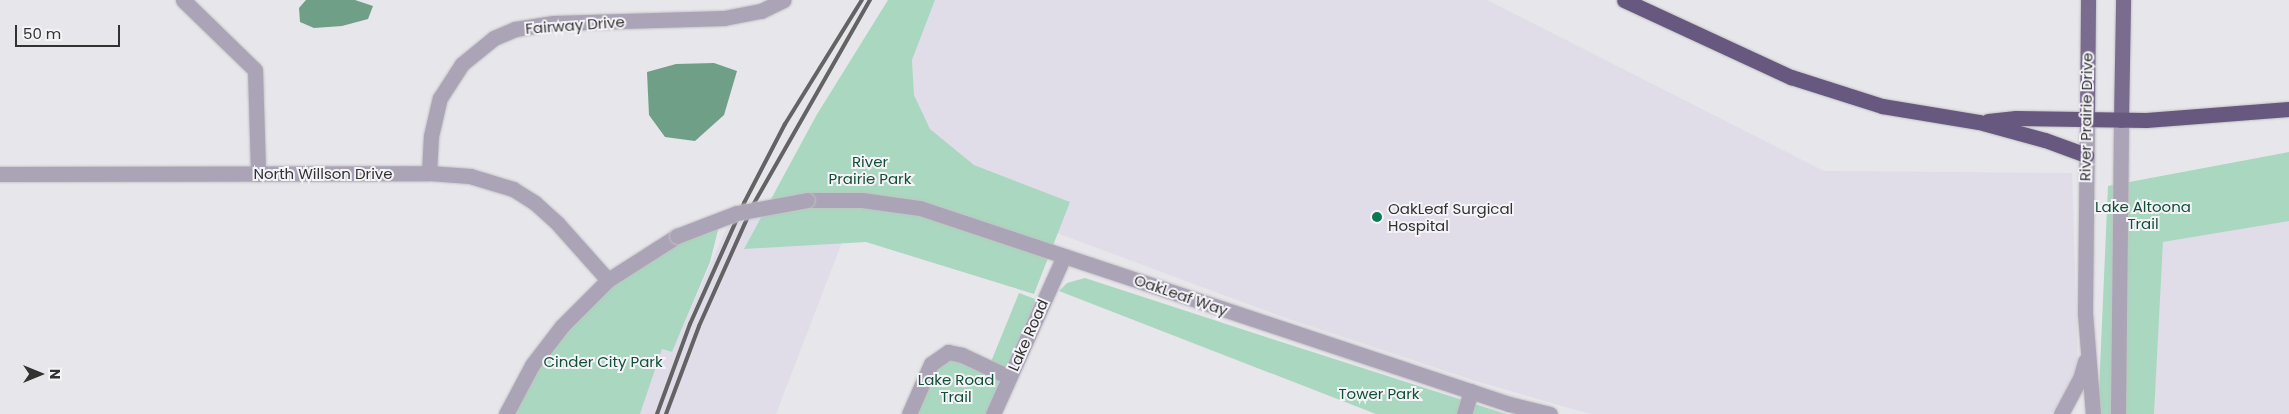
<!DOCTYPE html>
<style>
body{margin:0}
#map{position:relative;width:2289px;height:414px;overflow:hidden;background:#e7e6ea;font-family:Poppins,sans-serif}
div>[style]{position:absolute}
.built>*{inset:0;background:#e0dce8}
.green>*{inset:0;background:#a9d7bf}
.water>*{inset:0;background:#6f9f87}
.roads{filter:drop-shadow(0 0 1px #c3c2c5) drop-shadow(0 0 1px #c3c2c5)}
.minor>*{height:15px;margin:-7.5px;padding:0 7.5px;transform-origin:7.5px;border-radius:7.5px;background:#aba4b7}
.major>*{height:15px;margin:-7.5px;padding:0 7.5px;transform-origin:7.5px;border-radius:7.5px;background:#796c8e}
.highway>*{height:15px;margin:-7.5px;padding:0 7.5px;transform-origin:7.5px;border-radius:7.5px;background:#67587f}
.rail>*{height:4px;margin:-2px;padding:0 2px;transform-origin:2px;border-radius:2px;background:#636365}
.bridges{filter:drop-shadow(0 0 1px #c3c2c5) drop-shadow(0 0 1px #c3c2c5)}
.minor-bridge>*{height:15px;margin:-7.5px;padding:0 7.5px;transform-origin:7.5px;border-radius:7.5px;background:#aba4b7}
.dots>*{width:14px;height:14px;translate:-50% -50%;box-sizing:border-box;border:2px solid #f4f3f7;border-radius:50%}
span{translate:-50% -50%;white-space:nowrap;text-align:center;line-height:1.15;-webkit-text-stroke:4px #f4f3f7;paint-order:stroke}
.street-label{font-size:15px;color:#323233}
.park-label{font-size:15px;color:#115037}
.poi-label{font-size:15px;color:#323233}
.left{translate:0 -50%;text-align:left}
.north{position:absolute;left:15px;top:349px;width:50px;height:50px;-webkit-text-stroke:4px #f4f3f7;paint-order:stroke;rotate:90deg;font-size:14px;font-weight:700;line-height:20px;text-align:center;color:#323233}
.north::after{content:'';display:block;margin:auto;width:18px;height:22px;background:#323233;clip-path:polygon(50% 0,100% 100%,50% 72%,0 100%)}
.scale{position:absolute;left:15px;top:25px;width:105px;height:22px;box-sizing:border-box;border:2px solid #323233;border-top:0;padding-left:6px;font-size:15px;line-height:18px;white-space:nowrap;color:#323233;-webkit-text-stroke:4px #f4f3f7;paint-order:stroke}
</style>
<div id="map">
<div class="built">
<i style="clip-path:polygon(935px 0,1487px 0,1824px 171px,2072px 173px,2078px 365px,2062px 401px,2051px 414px,1590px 414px,1479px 382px,1288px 319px,1057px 233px,1070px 202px,974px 165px,930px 129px,914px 95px,912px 60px)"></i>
<i style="clip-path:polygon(788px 210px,854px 211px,776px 414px,640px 414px,662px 349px,672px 352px,728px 225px)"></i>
<i style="clip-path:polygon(2289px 221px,2289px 414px,2154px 414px,2163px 242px)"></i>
</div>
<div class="green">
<i style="clip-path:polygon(888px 0,935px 0,912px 60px,914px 95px,930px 129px,974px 165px,1070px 202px,1034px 294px,866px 242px,744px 249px,816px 116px)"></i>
<i style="clip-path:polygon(2289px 152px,2289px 221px,2163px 242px,2154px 414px,2098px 414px,2108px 186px)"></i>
<i style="clip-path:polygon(721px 218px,710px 262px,672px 352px,662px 349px,640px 414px,507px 414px,536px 359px,607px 280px)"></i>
<i style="clip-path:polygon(1085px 278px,1272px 339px,1506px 414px,1376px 414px,1059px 291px,1067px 283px)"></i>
<i style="clip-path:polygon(1019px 293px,1043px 302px,995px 414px,916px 414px,936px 368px,947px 360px,956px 360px,986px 374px)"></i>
</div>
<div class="water">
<i style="clip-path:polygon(306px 0,355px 0,373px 6px,368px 19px,342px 26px,314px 28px,300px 22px,299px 8px)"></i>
<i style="clip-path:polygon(714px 63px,737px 71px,724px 115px,695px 141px,665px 137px,649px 115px,647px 72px,676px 64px)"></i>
</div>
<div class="roads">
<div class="minor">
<i style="left:183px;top:0;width:100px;rotate:44.2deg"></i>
<i style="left:255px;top:70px;width:104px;rotate:88.3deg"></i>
<i style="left:2087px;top:119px;width:194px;rotate:90.6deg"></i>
<i style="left:2085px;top:313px;width:101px;rotate:85.5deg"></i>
<i style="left:429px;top:173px;width:37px;rotate:-87deg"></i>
<i style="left:431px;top:136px;width:39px;rotate:-77deg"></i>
<i style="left:440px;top:98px;width:40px;rotate:-57.1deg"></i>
<i style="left:462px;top:64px;width:41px;rotate:-39.1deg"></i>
<i style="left:494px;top:38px;width:23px;rotate:-23deg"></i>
<i style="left:515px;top:29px;width:39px;rotate:-9deg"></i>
<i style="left:554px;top:23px;width:170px;rotate:-1.7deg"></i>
<i style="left:724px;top:18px;width:38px;rotate:-11deg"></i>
<i style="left:761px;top:11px;width:25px;rotate:-26deg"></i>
<i style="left:0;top:174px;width:429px;rotate:-0.1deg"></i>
<i style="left:429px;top:173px;width:41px;rotate:4.2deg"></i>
<i style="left:470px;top:176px;width:45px;rotate:16.8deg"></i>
<i style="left:513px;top:189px;width:26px;rotate:32deg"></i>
<i style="left:535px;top:203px;width:31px;rotate:42deg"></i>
<i style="left:558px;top:224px;width:75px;rotate:48.2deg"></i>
<i style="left:807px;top:200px;width:55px"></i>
<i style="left:862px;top:200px;width:59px;rotate:7.9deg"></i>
<i style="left:920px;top:208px;width:621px;rotate:18.41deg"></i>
<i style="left:1509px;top:404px;width:42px;rotate:13.7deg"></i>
<i style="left:506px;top:414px;width:55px;rotate:-62deg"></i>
<i style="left:532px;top:365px;width:49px;rotate:-52.4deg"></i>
<i style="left:562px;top:326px;width:65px;rotate:-45deg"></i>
<i style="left:608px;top:280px;width:82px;rotate:-32.5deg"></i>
<i style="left:909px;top:414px;width:55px;rotate:-66.3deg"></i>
<i style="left:931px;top:364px;width:21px;rotate:-35deg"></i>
<i style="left:948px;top:352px;width:14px;rotate:12deg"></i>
<i style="left:962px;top:355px;width:52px;rotate:25.1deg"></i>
<i style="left:993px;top:414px;width:173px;rotate:-65.8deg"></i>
<i style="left:1464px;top:414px;width:24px;rotate:-73deg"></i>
<i style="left:2061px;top:414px;width:40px;rotate:-62deg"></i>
<i style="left:2080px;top:379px;width:19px;rotate:-74deg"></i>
<i style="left:2118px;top:414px;width:294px;rotate:-89.4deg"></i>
</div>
<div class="major">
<i style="left:2087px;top:119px;width:119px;rotate:-89.5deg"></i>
<i style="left:2121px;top:120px;width:120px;rotate:-89deg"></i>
</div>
<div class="highway">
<i style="left:1624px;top:0;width:184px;rotate:24.8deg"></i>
<i style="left:1791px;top:77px;width:96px;rotate:17.7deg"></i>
<i style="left:1882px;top:106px;width:98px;rotate:9.4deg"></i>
<i style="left:1979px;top:122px;width:68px;rotate:15.3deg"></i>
<i style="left:2045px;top:140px;width:44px;rotate:20.1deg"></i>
<i style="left:1988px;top:121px;width:28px;rotate:-6deg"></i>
<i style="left:2016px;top:118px;width:130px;rotate:0.9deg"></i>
<i style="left:2146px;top:120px;width:143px;rotate:-4.4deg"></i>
</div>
</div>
<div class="rail">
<i style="left:657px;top:414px;width:96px;rotate:-69.9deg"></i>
<i style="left:690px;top:324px;width:133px;rotate:-65.9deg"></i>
<i style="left:744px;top:203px;width:89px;rotate:-62.6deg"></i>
<i style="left:785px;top:124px;width:146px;rotate:-58.2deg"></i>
<i style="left:666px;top:414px;width:94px;rotate:-69.4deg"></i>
<i style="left:699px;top:326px;width:133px;rotate:-65.9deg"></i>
<i style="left:753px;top:205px;width:236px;rotate:-60.3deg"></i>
</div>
<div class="bridges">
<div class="minor-bridge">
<i style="left:677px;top:236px;width:64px;rotate:-21deg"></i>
<i style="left:737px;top:213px;width:71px;rotate:-10.5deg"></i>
</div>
</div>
<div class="dots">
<i style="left:1377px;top:217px;background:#0a7852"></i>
</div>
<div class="street-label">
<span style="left:575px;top:25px;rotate:-4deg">Fairway Drive</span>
<span style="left:2086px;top:117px;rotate:-89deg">River Prairie Drive</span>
<span style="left:323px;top:174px">North Willson Drive</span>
<span style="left:1181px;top:295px;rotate:19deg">OakLeaf Way</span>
<span style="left:1028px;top:335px;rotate:-66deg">Lake Road</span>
</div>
<div class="park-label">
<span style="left:870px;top:170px">River<br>Prairie Park</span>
<span style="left:2143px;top:215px">Lake Altoona<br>Trail</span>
<span style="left:603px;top:362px">Cinder City Park</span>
<span style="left:956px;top:388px">Lake Road<br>Trail</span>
<span style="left:1379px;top:394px">Tower Park</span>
</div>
<div class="poi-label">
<span class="left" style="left:1388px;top:217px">OakLeaf Surgical<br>Hospital</span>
</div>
<div class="north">N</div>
<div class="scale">50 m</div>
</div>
